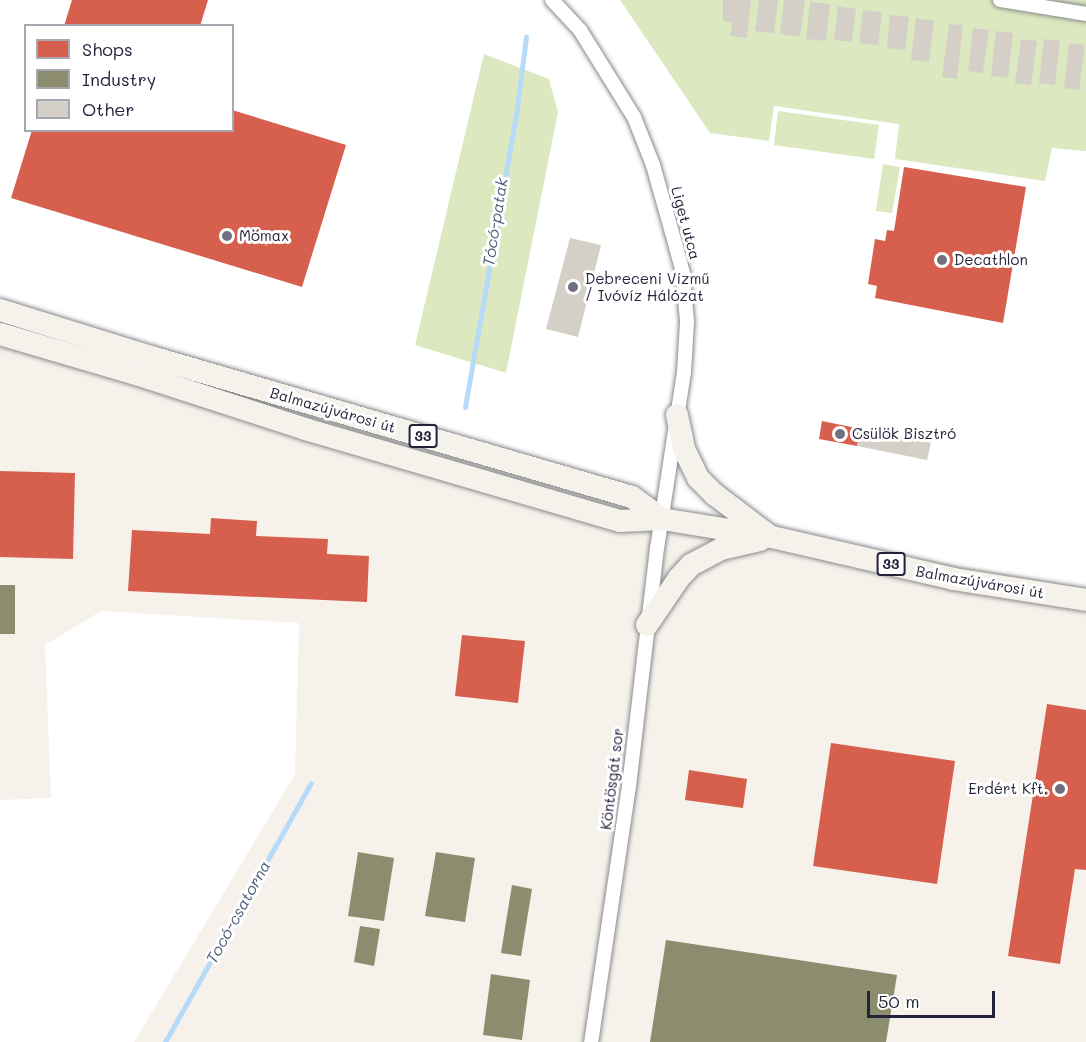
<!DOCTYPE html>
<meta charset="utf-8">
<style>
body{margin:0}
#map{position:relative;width:1086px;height:1042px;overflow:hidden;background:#fff;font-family:Mali,sans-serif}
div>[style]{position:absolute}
.built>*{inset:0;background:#f6f2eb}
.green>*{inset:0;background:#dce8bf}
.shops>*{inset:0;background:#d6604d}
.industry>*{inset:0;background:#8c8c6e}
.stream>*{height:5px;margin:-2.5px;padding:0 2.5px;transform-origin:2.5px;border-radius:2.5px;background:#b7daf8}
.building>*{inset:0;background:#d5d0c7}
.roads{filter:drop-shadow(0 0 2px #8a8a8f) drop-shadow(0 0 2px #8a8a8f)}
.street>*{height:14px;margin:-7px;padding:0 7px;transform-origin:7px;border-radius:7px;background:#fff}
.primary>*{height:22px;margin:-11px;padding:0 11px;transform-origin:11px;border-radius:11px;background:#f5f1eb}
.dots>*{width:16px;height:16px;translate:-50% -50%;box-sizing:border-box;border:3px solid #fff;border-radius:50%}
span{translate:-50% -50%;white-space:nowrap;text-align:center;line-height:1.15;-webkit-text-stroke:6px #fff;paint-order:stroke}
.shield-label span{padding:2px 4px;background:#fff;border:2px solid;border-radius:4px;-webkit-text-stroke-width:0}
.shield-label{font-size:14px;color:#22223b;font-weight:700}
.street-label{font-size:15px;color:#22223b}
.poi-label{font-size:15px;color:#22223b}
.left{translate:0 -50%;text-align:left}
.right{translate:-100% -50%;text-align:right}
.water-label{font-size:16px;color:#4b5d7c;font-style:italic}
.legend{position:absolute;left:24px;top:24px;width:210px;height:108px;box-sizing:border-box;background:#fff;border:2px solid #a7a7b1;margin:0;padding:8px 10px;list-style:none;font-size:18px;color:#22223b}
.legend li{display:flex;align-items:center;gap:12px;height:30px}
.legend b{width:30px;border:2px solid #a7a7b1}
.scale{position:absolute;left:867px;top:991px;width:128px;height:27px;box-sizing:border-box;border:3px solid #22223b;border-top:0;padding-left:8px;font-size:18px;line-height:21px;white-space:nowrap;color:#22223b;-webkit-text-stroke:4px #fff;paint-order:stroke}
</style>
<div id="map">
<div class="built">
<i style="clip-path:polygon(0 316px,670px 514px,1086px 588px,1086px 1042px,134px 1042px,295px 774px,299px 623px,101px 611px,45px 645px,51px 798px,0 800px)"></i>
</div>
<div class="green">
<i style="clip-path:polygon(620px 0,1086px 0,1086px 151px,1052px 148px,1045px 181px,895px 159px,899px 124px,774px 106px,769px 141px,710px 133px)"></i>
<i style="clip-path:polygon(484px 54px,549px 79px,558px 112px,506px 373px,415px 345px)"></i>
<i style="clip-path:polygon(778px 111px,879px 125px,874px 159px,774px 145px)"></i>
<i style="clip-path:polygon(883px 164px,900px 167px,892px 213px,876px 211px)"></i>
</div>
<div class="shops">
<i style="clip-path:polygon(72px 0,208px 0,200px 26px,64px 26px)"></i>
<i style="clip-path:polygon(232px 110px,346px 145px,302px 287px,11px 198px,32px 130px,232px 130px)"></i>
<i style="clip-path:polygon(904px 167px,1026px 187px,1003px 323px,875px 298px,877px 286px,868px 284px,875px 239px,885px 241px,887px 230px,894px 231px)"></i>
<i style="clip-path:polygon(822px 421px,861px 429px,857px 446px,819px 439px)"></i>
<i style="clip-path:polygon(0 471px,75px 473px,73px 559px,0 557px)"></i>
<i style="clip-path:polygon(211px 518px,257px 521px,256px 536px,328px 539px,327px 554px,369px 556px,367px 602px,128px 591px,132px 530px,210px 534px)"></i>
<i style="clip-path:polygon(462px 635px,525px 641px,518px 703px,455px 696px)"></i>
<i style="clip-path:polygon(1047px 704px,1086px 710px,1086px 870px,1075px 869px,1060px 964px,1008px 956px)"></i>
<i style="clip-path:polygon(831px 743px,955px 761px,937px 884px,813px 866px)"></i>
<i style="clip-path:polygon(689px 770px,747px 779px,743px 808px,685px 800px)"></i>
</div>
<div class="industry">
<i style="clip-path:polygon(0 585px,15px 585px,15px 634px,0 634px)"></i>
<i style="clip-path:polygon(358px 852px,394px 858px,384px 921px,348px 916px)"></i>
<i style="clip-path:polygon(436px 852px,475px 858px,465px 922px,425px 916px)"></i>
<i style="clip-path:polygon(512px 885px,532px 889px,521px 956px,501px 953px)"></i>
<i style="clip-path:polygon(360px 926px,380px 929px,374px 966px,354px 962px)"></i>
<i style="clip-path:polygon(666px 940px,897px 975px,886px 1042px,650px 1042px)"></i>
<i style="clip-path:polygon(491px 974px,530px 980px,522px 1040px,483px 1035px)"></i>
</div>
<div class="stream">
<i style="left:465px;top:407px;width:303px;rotate:-80.1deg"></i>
<i style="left:517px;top:108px;width:72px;rotate:-82.8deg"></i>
<i style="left:165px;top:1042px;width:297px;rotate:-60.6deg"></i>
</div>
<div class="building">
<i style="clip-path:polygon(723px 0,751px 0,747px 38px,730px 36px,732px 23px,723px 21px)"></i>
<i style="clip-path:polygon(759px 0,778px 0,774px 33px,755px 31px)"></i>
<i style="clip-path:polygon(784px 0,805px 0,800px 37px,780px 34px)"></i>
<i style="clip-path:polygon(810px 2px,830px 4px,826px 41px,806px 39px)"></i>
<i style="clip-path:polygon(838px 6px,856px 9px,852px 42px,834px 40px)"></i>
<i style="clip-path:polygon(863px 10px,882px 12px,878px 45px,859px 43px)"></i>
<i style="clip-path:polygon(890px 15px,909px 17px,905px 50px,887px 48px)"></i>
<i style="clip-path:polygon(916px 18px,934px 21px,929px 62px,911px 60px)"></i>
<i style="clip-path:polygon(949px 24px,963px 25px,957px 79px,942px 77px)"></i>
<i style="clip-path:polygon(973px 28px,989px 30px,983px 73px,968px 71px)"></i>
<i style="clip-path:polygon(996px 31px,1013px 33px,1008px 78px,991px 76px)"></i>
<i style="clip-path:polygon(1021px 39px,1037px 41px,1031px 85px,1015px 83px)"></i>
<i style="clip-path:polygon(1044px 39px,1060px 41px,1055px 85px,1039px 83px)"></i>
<i style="clip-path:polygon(1069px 43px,1085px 45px,1079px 90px,1064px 88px)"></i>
<i style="clip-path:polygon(570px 238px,601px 245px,578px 337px,546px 329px)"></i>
<i style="clip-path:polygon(861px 429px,931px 443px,927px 460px,857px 446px)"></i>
</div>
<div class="roads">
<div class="street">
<i style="left:552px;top:0;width:41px;rotate:47deg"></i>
<i style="left:580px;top:30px;width:102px;rotate:58.2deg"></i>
<i style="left:634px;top:117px;width:52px;rotate:68.4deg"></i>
<i style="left:653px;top:165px;width:85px;rotate:74.3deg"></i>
<i style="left:676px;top:247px;width:28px;rotate:75deg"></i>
<i style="left:683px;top:274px;width:48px;rotate:85.2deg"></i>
<i style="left:687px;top:322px;width:50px;rotate:93.4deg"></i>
<i style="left:684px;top:372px;width:178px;rotate:98.7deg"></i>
<i style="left:657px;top:548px;width:240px;rotate:96.7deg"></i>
<i style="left:629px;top:786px;width:259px;rotate:98.4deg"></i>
<i style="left:1000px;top:0;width:87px;rotate:9.2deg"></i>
</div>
<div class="primary">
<i style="left:0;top:310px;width:158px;rotate:17.3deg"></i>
<i style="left:151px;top:357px;width:501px;rotate:16.23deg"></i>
<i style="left:632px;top:497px;width:37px;rotate:36deg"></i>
<i style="left:0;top:334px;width:142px;rotate:16.4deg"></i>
<i style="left:136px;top:374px;width:178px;rotate:18deg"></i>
<i style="left:305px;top:429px;width:328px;rotate:16.3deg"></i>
<i style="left:620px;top:521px;width:42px;rotate:-2.7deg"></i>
<i style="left:662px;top:519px;width:111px;rotate:9.3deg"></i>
<i style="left:772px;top:537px;width:187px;rotate:13deg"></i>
<i style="left:954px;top:579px;width:134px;rotate:9deg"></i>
<i style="left:677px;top:415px;width:35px;rotate:78deg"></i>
<i style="left:684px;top:449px;width:32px;rotate:64deg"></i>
<i style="left:698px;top:478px;width:23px;rotate:45deg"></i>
<i style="left:714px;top:494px;width:68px;rotate:37.2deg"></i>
<i style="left:647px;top:625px;width:57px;rotate:-55.8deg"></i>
<i style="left:679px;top:578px;width:18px;rotate:-47deg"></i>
<i style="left:691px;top:565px;width:34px;rotate:-28deg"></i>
<i style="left:721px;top:549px;width:40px;rotate:-13deg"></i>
</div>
</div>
<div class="dots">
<i style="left:227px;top:236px;background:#6f6f80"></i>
<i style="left:942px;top:260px;background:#6f6f80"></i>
<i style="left:573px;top:287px;background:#6f6f80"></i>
<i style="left:840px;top:434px;background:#6f6f80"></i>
<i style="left:1060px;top:789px;background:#6f6f80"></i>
</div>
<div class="shield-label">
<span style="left:423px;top:436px">33</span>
<span style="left:891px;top:564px">33</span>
</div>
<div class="street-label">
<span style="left:686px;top:223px;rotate:75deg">Liget utca</span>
<span style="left:333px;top:410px;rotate:16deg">Balmazújvárosi út</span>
<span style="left:980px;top:582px;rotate:10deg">Balmazújvárosi út</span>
<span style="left:612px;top:779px;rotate:-83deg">Köntösgát sor</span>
</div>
<div class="poi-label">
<span class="left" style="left:239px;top:236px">Mömax</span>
<span class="left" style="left:954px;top:260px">Decathlon</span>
<span class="left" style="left:585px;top:287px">Debreceni Vízmű<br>/ Ivóvíz Hálózat</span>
<span class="left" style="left:852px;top:434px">Csülök Bisztró</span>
<span class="right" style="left:1048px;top:789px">Erdért Kft.</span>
</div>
<div class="water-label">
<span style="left:495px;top:222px;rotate:-81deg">Tócó-patak</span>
<span style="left:238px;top:912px;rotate:-61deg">Tocó-csatorna</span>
</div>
<ul class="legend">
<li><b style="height:16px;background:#d6604d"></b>Shops</li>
<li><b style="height:16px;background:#8c8c6e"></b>Industry</li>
<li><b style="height:16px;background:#d5d0c7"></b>Other</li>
</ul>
<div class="scale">50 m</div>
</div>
